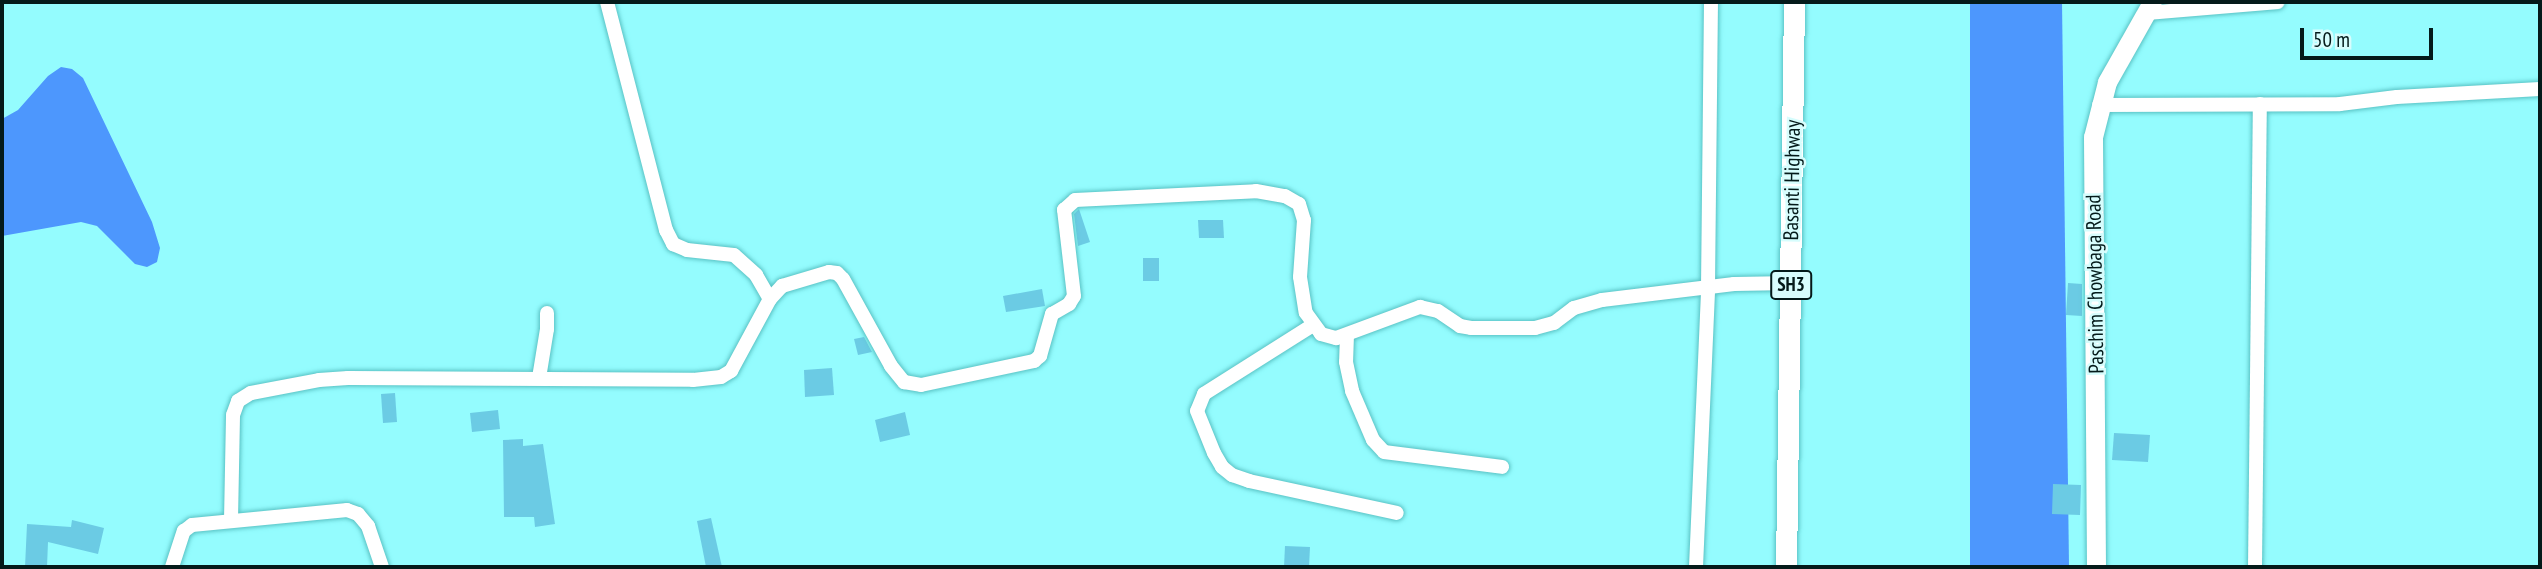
<!DOCTYPE html>
<style>
body{margin:0}
#map{position:relative;width:2542px;height:569px;overflow:hidden;background:#94fcfe;font-family:"PT Sans Narrow",sans-serif}
div>[style]{position:absolute}
.water>*{inset:0;background:#4d97fd}
.building>*{inset:0;background:#6bcbe4}
.roads{filter:drop-shadow(0 0 2px #59c2c4) drop-shadow(0 0 2px #59c2c4)}
.street>*{height:14px;margin:-7px;padding:0 7px;transform-origin:7px;border-radius:7px;background:#fff}
.secondary>*{height:19px;margin:-9.5px;padding:0 9.5px;transform-origin:9.5px;border-radius:9.5px;background:#fff}
.primary>*{height:21px;margin:-10.5px;padding:0 10.5px;transform-origin:10.5px;border-radius:10.5px;background:#fff}
span{translate:-50% -50%;white-space:nowrap;text-align:center;line-height:1.15;-webkit-text-stroke:5px #d7fdfd;paint-order:stroke}
.shield-label span{padding:2px 5px;background:#d7fdfd;border:2px solid;border-radius:5px;-webkit-text-stroke-width:0}
.shield-label{font-size:19px;color:#041a1a;font-weight:700}
.street-label{font-size:21px;color:#041a1a}
.frame{position:absolute;inset:0;border:4px solid #041a1a;pointer-events:none}
.scale{position:absolute;left:2300px;top:28px;width:133px;height:32px;box-sizing:border-box;border:4px solid #041a1a;border-top:0;padding-left:9px;font-size:21px;line-height:24px;white-space:nowrap;color:#041a1a;-webkit-text-stroke:5px #d7fdfd;paint-order:stroke}
</style>
<div id="map">
<div class="water">
<i style="clip-path:polygon(1970px 2px,2062px 2px,2069px 567px,1970px 567px)"></i>
<i style="clip-path:polygon(61px 67px,72px 69px,83px 78px,152px 222px,160px 248px,157px 262px,147px 267px,135px 264px,97px 226px,81px 222px,2px 236px,2px 119px,18px 110px,48px 76px)"></i>
</div>
<div class="building">
<i style="clip-path:polygon(1079px 209px,1090px 242px,1078px 246px,1074px 214px)"></i>
<i style="clip-path:polygon(1198px 220px,1223px 220px,1224px 238px,1199px 238px)"></i>
<i style="clip-path:polygon(1143px 258px,1159px 258px,1159px 281px,1143px 281px)"></i>
<i style="clip-path:polygon(2068px 283px,2082px 284px,2082px 316px,2066px 315px)"></i>
<i style="clip-path:polygon(1042px 289px,1045px 306px,1006px 312px,1003px 296px)"></i>
<i style="clip-path:polygon(864px 337px,872px 352px,858px 355px,854px 339px)"></i>
<i style="clip-path:polygon(832px 368px,834px 395px,805px 397px,804px 370px)"></i>
<i style="clip-path:polygon(395px 393px,397px 422px,383px 423px,381px 394px)"></i>
<i style="clip-path:polygon(498px 410px,500px 429px,472px 432px,470px 413px)"></i>
<i style="clip-path:polygon(905px 412px,910px 435px,880px 442px,875px 420px)"></i>
<i style="clip-path:polygon(2114px 433px,2150px 435px,2148px 462px,2112px 460px)"></i>
<i style="clip-path:polygon(523px 439px,523px 446px,543px 444px,555px 524px,535px 527px,534px 517px,504px 517px,503px 440px)"></i>
<i style="clip-path:polygon(2053px 484px,2081px 485px,2080px 515px,2052px 514px)"></i>
<i style="clip-path:polygon(711px 518px,722px 567px,706px 567px,697px 521px)"></i>
<i style="clip-path:polygon(72px 520px,104px 528px,98px 554px,48px 542px,47px 567px,25px 567px,27px 524px,71px 527px)"></i>
<i style="clip-path:polygon(1285px 546px,1310px 547px,1309px 567px,1284px 567px)"></i>
</div>
<div class="roads">
<div class="street">
<i style="left:607px;top:2px;width:236px;rotate:75.5deg"></i>
<i style="left:666px;top:230px;width:16px;rotate:63deg"></i>
<i style="left:673px;top:244px;width:15px;rotate:23deg"></i>
<i style="left:687px;top:250px;width:47px;rotate:6.1deg"></i>
<i style="left:734px;top:255px;width:30px;rotate:42deg"></i>
<i style="left:756px;top:275px;width:28px;rotate:60deg"></i>
<i style="left:2148px;top:13px;width:130px;rotate:-4.8deg"></i>
<i style="left:2099px;top:105px;width:241px;rotate:-0.2deg"></i>
<i style="left:2340px;top:104px;width:57px;rotate:-7deg"></i>
<i style="left:2397px;top:97px;width:143px;rotate:-3.2deg"></i>
<i style="left:1313px;top:325px;width:129px;rotate:147.7deg"></i>
<i style="left:1204px;top:394px;width:18px;rotate:112deg"></i>
<i style="left:1197px;top:411px;width:45px;rotate:68deg"></i>
<i style="left:1214px;top:453px;width:16px;rotate:60deg"></i>
<i style="left:1222px;top:467px;width:13px;rotate:39deg"></i>
<i style="left:1232px;top:475px;width:18px;rotate:19deg"></i>
<i style="left:1249px;top:481px;width:151px;rotate:12.2deg"></i>
<i style="left:1347px;top:335px;width:27px;rotate:92deg"></i>
<i style="left:1346px;top:362px;width:30px;rotate:78deg"></i>
<i style="left:1352px;top:391px;width:53px;rotate:66.8deg"></i>
<i style="left:1373px;top:440px;width:16px;rotate:47deg"></i>
<i style="left:1384px;top:452px;width:119px;rotate:7.2deg"></i>
<i style="left:539px;top:378px;width:50px;rotate:-80.7deg"></i>
<i style="left:547px;top:329px;width:16px;rotate:-90deg"></i>
<i style="left:231px;top:520px;width:105px;rotate:-88.9deg"></i>
<i style="left:233px;top:415px;width:15px;rotate:-70deg"></i>
<i style="left:238px;top:401px;width:15px;rotate:-32deg"></i>
<i style="left:251px;top:393px;width:69px;rotate:-10.8deg"></i>
<i style="left:319px;top:380px;width:29px;rotate:-4deg"></i>
<i style="left:348px;top:378px;width:345px;rotate:0.3deg"></i>
<i style="left:693px;top:380px;width:28px;rotate:-6deg"></i>
<i style="left:721px;top:377px;width:12px;rotate:-31deg"></i>
<i style="left:731px;top:371px;width:82px;rotate:-61.6deg"></i>
<i style="left:770px;top:299px;width:18px;rotate:-47deg"></i>
<i style="left:782px;top:286px;width:49px;rotate:-16.6deg"></i>
<i style="left:829px;top:272px;width:8px;rotate:7deg"></i>
<i style="left:837px;top:273px;width:8px;rotate:45deg"></i>
<i style="left:843px;top:279px;width:99px;rotate:61.1deg"></i>
<i style="left:891px;top:366px;width:21px;rotate:51deg"></i>
<i style="left:904px;top:382px;width:17px;rotate:10deg"></i>
<i style="left:921px;top:385px;width:116px;rotate:-12deg"></i>
<i style="left:1034px;top:361px;width:8px;rotate:-40deg"></i>
<i style="left:1040px;top:356px;width:44px;rotate:-74.1deg"></i>
<i style="left:1052px;top:314px;width:20px;rotate:-30deg"></i>
<i style="left:1069px;top:304px;width:9px;rotate:-58deg"></i>
<i style="left:1074px;top:296px;width:87px;rotate:-96.6deg"></i>
<i style="left:1064px;top:210px;width:15px;rotate:-42deg"></i>
<i style="left:1075px;top:200px;width:181px;rotate:-2.8deg"></i>
<i style="left:1256px;top:191px;width:29px;rotate:10deg"></i>
<i style="left:1285px;top:196px;width:16px;rotate:30deg"></i>
<i style="left:1299px;top:204px;width:17px;rotate:73deg"></i>
<i style="left:1304px;top:220px;width:57px;rotate:94deg"></i>
<i style="left:1300px;top:277px;width:36px;rotate:81deg"></i>
<i style="left:1306px;top:313px;width:26px;rotate:54deg"></i>
<i style="left:1321px;top:334px;width:16px;rotate:15deg"></i>
<i style="left:1336px;top:338px;width:90px;rotate:-20.3deg"></i>
<i style="left:1420px;top:307px;width:18px;rotate:13deg"></i>
<i style="left:1438px;top:311px;width:27px;rotate:34deg"></i>
<i style="left:1460px;top:326px;width:11px;rotate:10deg"></i>
<i style="left:1471px;top:328px;width:64px"></i>
<i style="left:1535px;top:328px;width:20px;rotate:-15deg"></i>
<i style="left:1554px;top:323px;width:25px;rotate:-37deg"></i>
<i style="left:1574px;top:308px;width:29px;rotate:-16deg"></i>
<i style="left:1602px;top:300px;width:133px;rotate:-6.9deg"></i>
<i style="left:1734px;top:284px;width:57px;rotate:-1deg"></i>
<i style="left:172px;top:567px;width:38px;rotate:-72deg"></i>
<i style="left:184px;top:531px;width:10px;rotate:-37deg"></i>
<i style="left:192px;top:525px;width:156px;rotate:-5.5deg"></i>
<i style="left:347px;top:510px;width:12px;rotate:20deg"></i>
<i style="left:358px;top:514px;width:16px;rotate:50deg"></i>
<i style="left:368px;top:526px;width:43px;rotate:71.1deg"></i>
<i style="left:1696px;top:567px;width:280px;rotate:-87.5deg"></i>
<i style="left:1708px;top:287px;width:285px;rotate:-89.4deg"></i>
<i style="left:2255px;top:567px;width:463px;rotate:-89.4deg"></i>
</div>
<div class="secondary">
<i style="left:2096px;top:567px;width:430px;rotate:-90.4deg"></i>
<i style="left:2093px;top:137px;width:57px;rotate:-75.7deg"></i>
<i style="left:2107px;top:82px;width:92px;rotate:-60.6deg"></i>
</div>
<div class="primary">
<i style="left:1786px;top:567px;width:565px;rotate:-89.19deg"></i>
</div>
</div>
<div class="shield-label">
<span style="left:1791px;top:285px">SH3</span>
</div>
<div class="street-label">
<span style="left:1792px;top:180px;rotate:-89deg">Basanti Highway</span>
<span style="left:2095px;top:284px;rotate:-91deg">Paschim Chowbaga Road</span>
</div>
<div class="frame"></div>
<div class="scale">50 m</div>
</div>
